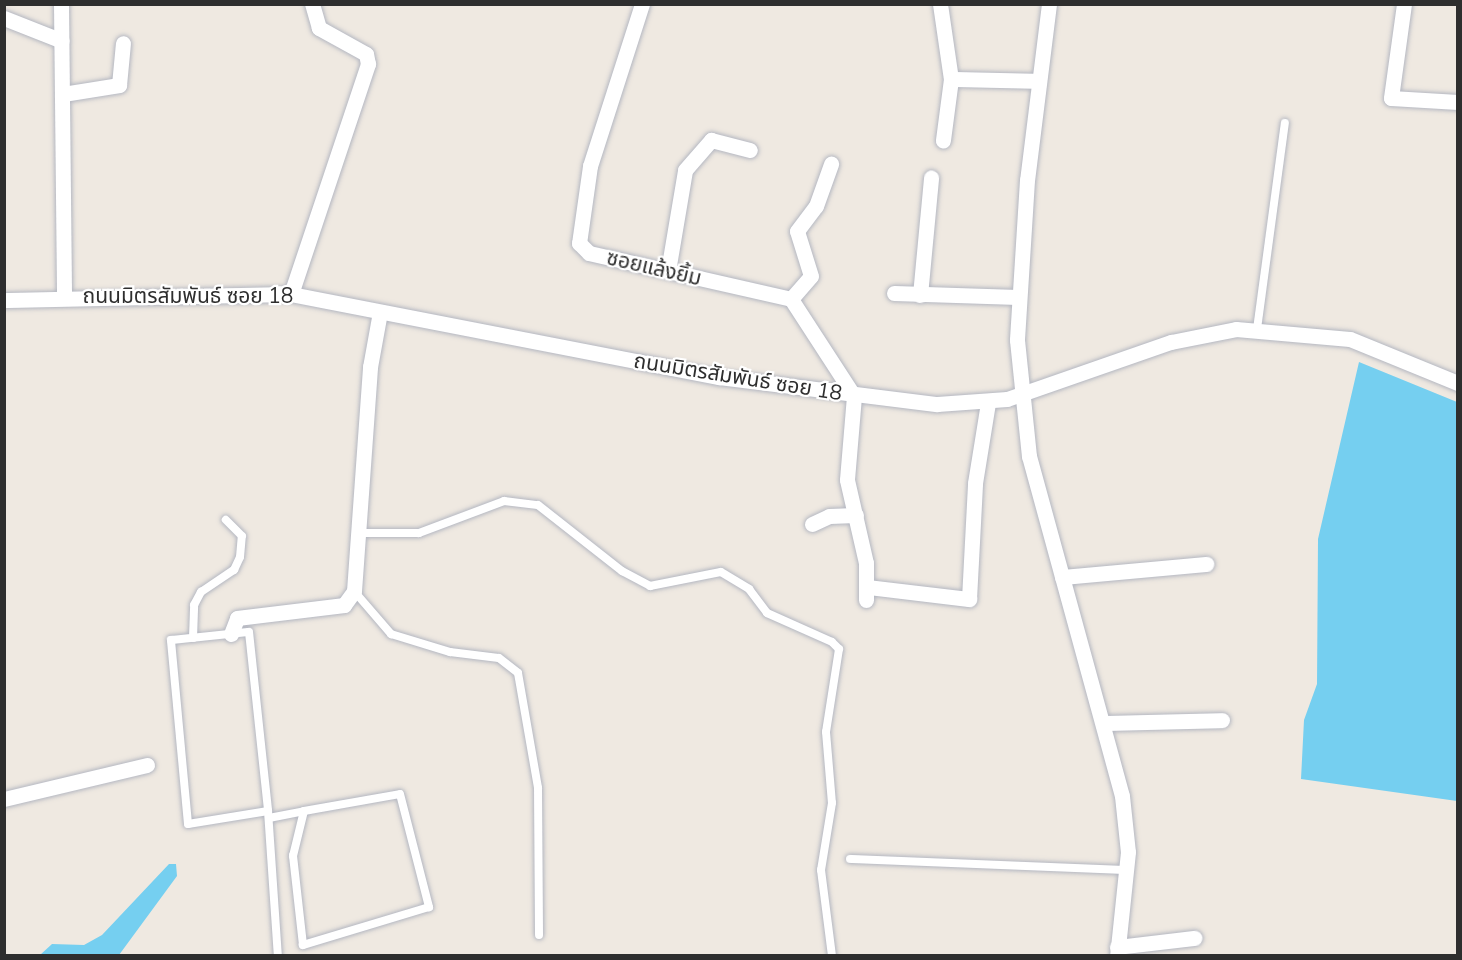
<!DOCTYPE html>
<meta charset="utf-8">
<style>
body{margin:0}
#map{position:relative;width:1462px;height:960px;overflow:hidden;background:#efe9e1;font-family:"Nunito Sans","Noto Sans Thai",sans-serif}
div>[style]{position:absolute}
.water>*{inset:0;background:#75cff0}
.roads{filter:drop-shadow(0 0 2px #b4b7c1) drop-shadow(0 0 2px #b4b7c1)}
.service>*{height:8px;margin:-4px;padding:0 4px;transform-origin:4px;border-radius:4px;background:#fff}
.minor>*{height:15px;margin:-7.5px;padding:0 7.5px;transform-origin:7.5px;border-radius:7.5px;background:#fff}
span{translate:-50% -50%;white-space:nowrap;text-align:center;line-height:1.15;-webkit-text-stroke:4.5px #fff;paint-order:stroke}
.street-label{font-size:21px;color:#2e2e2e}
.frame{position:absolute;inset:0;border:6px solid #2e2e2e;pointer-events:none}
</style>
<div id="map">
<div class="water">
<i style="clip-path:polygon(1359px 362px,1457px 402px,1457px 801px,1301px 779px,1304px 720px,1317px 684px,1318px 539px)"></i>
<i style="clip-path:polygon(169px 864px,176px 864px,177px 876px,119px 955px,40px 955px,52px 944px,84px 945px,102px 935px)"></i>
</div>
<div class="roads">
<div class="service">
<i style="left:1257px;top:329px;width:208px;rotate:-82.3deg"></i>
<i style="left:358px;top:533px;width:61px"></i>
<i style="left:419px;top:533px;width:91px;rotate:-20.6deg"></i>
<i style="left:504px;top:501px;width:34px;rotate:7deg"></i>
<i style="left:538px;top:505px;width:107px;rotate:38.2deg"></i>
<i style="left:622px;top:571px;width:32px;rotate:28deg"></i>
<i style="left:650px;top:586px;width:72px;rotate:-11.2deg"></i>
<i style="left:721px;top:572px;width:33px;rotate:31deg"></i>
<i style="left:749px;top:589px;width:30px;rotate:53deg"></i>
<i style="left:767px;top:613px;width:71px;rotate:24deg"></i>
<i style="left:832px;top:642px;width:10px;rotate:45deg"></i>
<i style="left:839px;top:649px;width:84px;rotate:98.9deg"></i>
<i style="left:826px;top:732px;width:71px;rotate:85.2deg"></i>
<i style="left:832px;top:803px;width:68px;rotate:99.3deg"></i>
<i style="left:821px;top:870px;width:87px;rotate:82.7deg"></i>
<i style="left:354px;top:591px;width:57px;rotate:49.3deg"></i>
<i style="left:391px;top:634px;width:62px;rotate:17deg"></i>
<i style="left:450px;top:652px;width:49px;rotate:7deg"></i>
<i style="left:499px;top:658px;width:24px;rotate:38deg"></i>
<i style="left:518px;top:673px;width:117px;rotate:80.1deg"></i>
<i style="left:538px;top:788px;width:147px;rotate:89.6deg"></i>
<i style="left:193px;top:638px;width:33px;rotate:-88deg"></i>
<i style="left:194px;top:605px;width:15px;rotate:-62deg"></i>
<i style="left:201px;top:592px;width:40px;rotate:-34deg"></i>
<i style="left:234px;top:570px;width:14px;rotate:-65deg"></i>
<i style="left:240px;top:557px;width:21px;rotate:-85deg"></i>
<i style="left:242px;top:536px;width:23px;rotate:-135deg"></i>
<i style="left:268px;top:811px;width:81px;rotate:170.8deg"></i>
<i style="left:188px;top:824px;width:185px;rotate:-95.3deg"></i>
<i style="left:171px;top:640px;width:78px;rotate:-5.9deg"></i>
<i style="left:249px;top:632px;width:180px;rotate:83.9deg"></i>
<i style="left:268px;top:811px;width:145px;rotate:86.1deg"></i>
<i style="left:269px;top:818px;width:36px;rotate:-11deg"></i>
<i style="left:304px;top:811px;width:97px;rotate:-10deg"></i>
<i style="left:400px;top:794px;width:117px;rotate:75.6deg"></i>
<i style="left:429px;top:907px;width:132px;rotate:163.2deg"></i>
<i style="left:303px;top:945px;width:90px;rotate:-96.4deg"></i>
<i style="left:293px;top:856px;width:46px;rotate:-76.3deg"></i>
<i style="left:850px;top:859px;width:277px;rotate:2.3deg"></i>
</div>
<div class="minor">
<i style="left:61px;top:4px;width:293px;rotate:89.4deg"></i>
<i style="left:642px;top:4px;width:170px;rotate:107.8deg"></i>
<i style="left:590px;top:166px;width:78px;rotate:98.1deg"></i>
<i style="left:579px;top:243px;width:14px;rotate:45deg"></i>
<i style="left:589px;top:253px;width:207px;rotate:12.8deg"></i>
<i style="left:791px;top:299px;width:116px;rotate:57deg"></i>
<i style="left:854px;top:396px;width:84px;rotate:94.8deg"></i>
<i style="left:847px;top:480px;width:85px;rotate:77.1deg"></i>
<i style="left:866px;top:563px;width:37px;rotate:90deg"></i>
<i style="left:940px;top:4px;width:76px;rotate:81.7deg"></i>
<i style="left:951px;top:79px;width:62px;rotate:97.5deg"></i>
<i style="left:1049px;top:4px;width:177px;rotate:97.1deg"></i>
<i style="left:1027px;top:180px;width:160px;rotate:93.6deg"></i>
<i style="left:1017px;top:340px;width:117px;rotate:84.1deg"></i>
<i style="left:1029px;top:456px;width:352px;rotate:74.7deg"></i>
<i style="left:1122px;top:796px;width:56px;rotate:83.9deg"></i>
<i style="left:1128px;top:852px;width:105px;rotate:96deg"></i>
<i style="left:1404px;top:4px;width:95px;rotate:97.9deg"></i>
<i style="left:1391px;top:98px;width:67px;rotate:3.4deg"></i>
<i style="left:4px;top:18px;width:62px;rotate:21.6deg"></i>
<i style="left:951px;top:79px;width:86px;rotate:1.3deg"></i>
<i style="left:63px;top:94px;width:57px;rotate:-9.1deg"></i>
<i style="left:119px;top:85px;width:42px;rotate:-84.6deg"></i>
<i style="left:668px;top:271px;width:102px;rotate:-80.4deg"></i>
<i style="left:685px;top:170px;width:40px;rotate:-49deg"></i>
<i style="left:711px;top:140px;width:40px;rotate:14.4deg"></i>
<i style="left:894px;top:293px;width:124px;rotate:1.8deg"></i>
<i style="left:291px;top:294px;width:243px;rotate:-71.5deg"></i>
<i style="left:368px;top:64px;width:10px;rotate:-101deg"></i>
<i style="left:366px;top:54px;width:54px;rotate:-151deg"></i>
<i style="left:319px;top:28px;width:25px;rotate:-106deg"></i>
<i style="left:920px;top:295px;width:118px;rotate:-84.6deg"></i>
<i style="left:791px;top:299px;width:30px;rotate:-49deg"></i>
<i style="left:811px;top:276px;width:47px;rotate:-107.3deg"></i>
<i style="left:797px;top:231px;width:31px;rotate:-53deg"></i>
<i style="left:816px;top:206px;width:45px;rotate:-70.3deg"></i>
<i style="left:4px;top:300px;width:287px;rotate:-1.2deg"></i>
<i style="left:291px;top:294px;width:436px;rotate:11deg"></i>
<i style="left:719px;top:377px;width:220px;rotate:7.1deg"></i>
<i style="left:937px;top:404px;width:70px;rotate:-4.1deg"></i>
<i style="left:1007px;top:399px;width:174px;rotate:-19.2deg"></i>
<i style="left:1171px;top:342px;width:66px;rotate:-11.3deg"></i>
<i style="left:1236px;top:329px;width:114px;rotate:5deg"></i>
<i style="left:1350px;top:339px;width:117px;rotate:22.2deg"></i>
<i style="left:812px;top:524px;width:19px;rotate:-25deg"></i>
<i style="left:829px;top:516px;width:27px;rotate:-2deg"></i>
<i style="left:1062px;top:577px;width:145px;rotate:-5.2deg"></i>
<i style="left:868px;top:587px;width:102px;rotate:6.8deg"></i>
<i style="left:969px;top:599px;width:116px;rotate:-87deg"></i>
<i style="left:975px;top:483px;width:81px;rotate:-80.8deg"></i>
<i style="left:231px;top:634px;width:17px;rotate:-69deg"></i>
<i style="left:237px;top:618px;width:108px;rotate:-6.9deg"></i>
<i style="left:344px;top:605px;width:17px;rotate:-54deg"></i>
<i style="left:354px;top:591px;width:225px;rotate:-85.9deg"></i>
<i style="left:370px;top:367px;width:56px;rotate:-79.7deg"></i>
<i style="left:1103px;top:723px;width:119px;rotate:-1.4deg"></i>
<i style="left:4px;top:799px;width:147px;rotate:-13.4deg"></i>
<i style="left:1117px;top:947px;width:78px;rotate:-6.7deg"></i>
</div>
</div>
<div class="street-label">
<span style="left:654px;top:268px;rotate:13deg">ซอยแล้งยิ้ม</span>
<span style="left:188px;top:296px">ถนนมิตรสัมพันธ์ ซอย 18</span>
<span style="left:738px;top:377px;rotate:9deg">ถนนมิตรสัมพันธ์ ซอย 18</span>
</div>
<div class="frame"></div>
</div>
